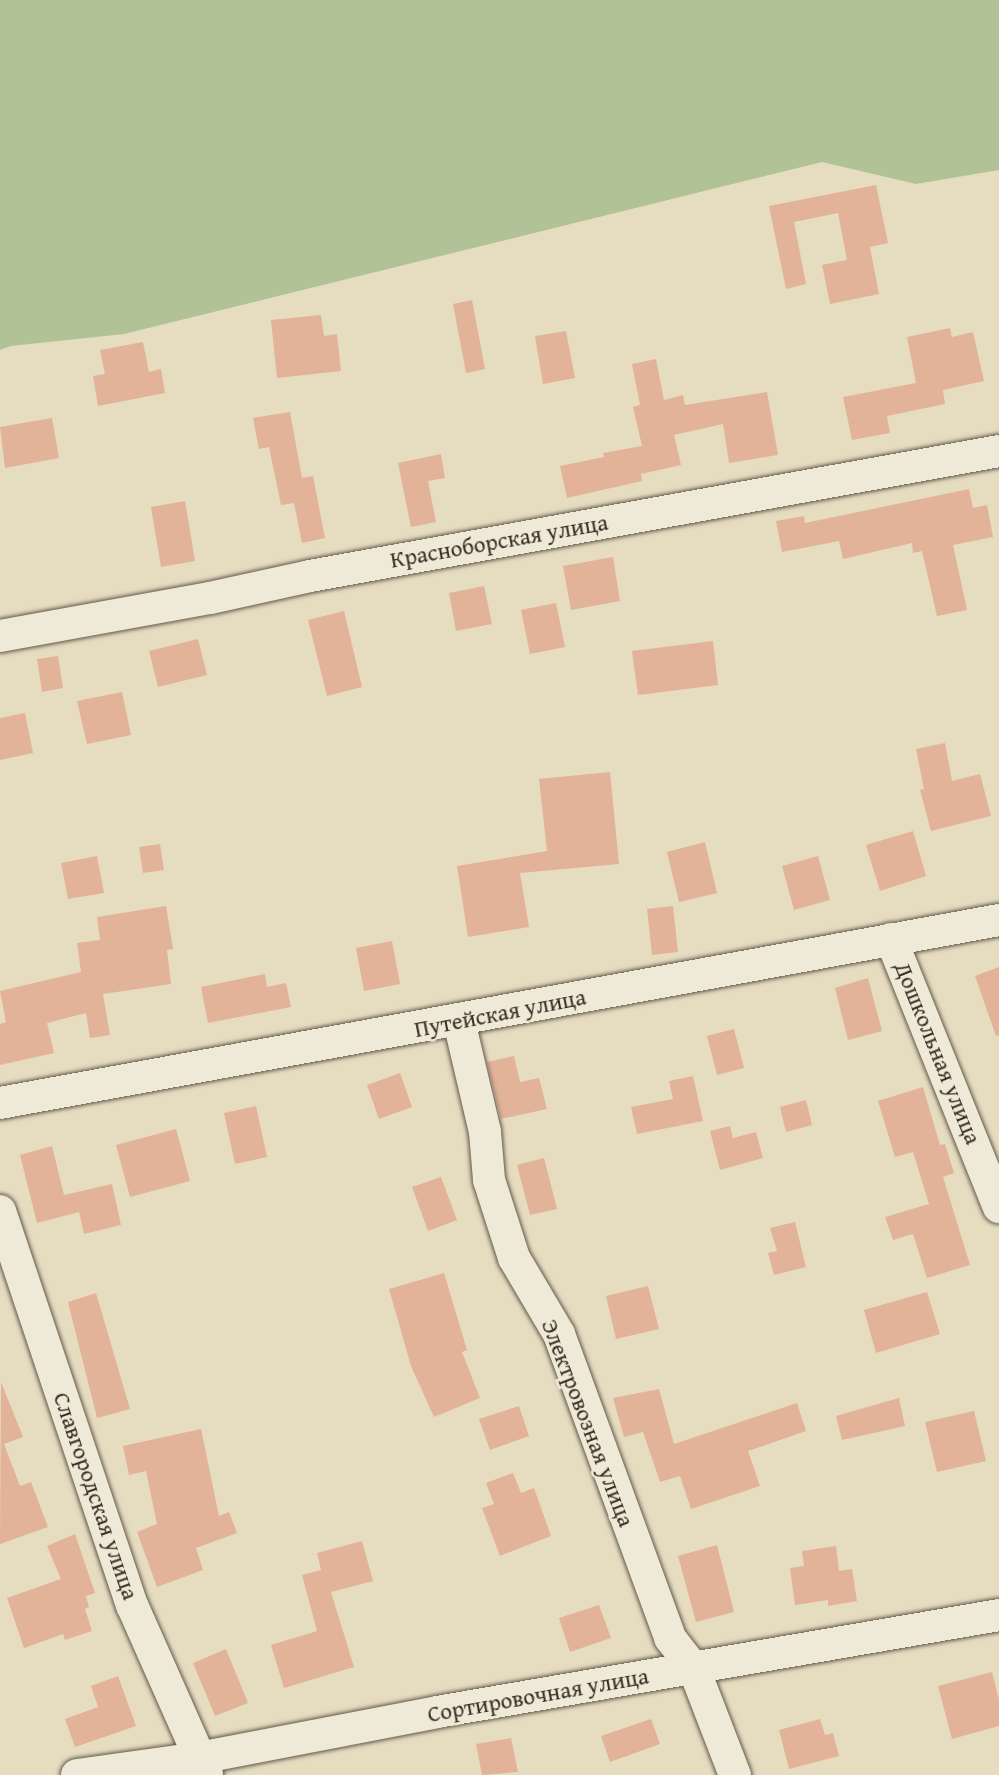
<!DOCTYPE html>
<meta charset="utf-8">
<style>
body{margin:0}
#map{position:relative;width:999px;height:1775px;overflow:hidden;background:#e6ddc1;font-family:"Gentium Book Plus",serif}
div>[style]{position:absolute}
.green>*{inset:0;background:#b1c296}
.building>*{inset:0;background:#e2b299}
.roads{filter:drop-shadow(0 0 2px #64594b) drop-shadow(0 0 2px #64594b)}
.minor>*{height:32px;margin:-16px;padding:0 16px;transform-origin:16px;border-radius:16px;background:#efe9d7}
span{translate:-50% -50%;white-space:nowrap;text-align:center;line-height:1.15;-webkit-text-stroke:5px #efe9d7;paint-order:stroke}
.street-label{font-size:23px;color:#382d24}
</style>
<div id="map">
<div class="green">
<i style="clip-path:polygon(0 0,999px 0,999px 170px,916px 184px,822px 162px,124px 334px,11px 346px,0 350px)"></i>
</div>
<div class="building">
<i style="clip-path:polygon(876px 185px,888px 243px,870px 247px,879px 294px,830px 304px,822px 265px,847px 260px,838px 213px,794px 222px,806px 284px,786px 289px,769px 206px)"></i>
<i style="clip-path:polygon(472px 300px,485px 369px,466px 373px,453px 304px)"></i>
<i style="clip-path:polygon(321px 315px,324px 336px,337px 334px,341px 371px,277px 378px,271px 320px)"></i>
<i style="clip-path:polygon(950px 328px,952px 337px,973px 332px,984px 381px,943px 390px,945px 404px,887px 416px,890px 433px,852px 440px,843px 397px,916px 383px,907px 337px)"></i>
<i style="clip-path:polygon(566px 331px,575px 378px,543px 384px,535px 336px)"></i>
<i style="clip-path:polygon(143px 342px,149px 372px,161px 369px,165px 393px,98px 406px,93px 376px,105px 374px,100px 350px)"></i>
<i style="clip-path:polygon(656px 359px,664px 400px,683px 395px,685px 405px,767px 392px,778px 455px,729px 463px,723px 424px,674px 435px,681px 465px,641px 474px,642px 481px,567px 498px,560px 466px,604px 457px,603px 453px,642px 446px,633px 407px,640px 405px,632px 364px)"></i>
<i style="clip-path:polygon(290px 412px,302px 478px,313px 476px,325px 538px,302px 543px,294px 503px,281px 505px,269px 447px,259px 449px,253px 418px)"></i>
<i style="clip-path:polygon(52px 418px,59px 458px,5px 468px,0 427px)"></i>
<i style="clip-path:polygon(441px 454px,445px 478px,428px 481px,436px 522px,411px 527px,398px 463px)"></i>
<i style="clip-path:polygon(969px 489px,973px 508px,987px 505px,993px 537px,953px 545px,967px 610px,937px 616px,922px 551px,913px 553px,912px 543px,843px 559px,839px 541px,782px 552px,776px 521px,804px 516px,805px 523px)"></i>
<i style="clip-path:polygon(185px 501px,195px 561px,161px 567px,151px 507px)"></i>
<i style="clip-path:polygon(613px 557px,620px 601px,571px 610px,563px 566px)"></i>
<i style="clip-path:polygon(484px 586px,492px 624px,456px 631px,449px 593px)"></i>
<i style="clip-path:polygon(556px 603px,565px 647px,530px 654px,521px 610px)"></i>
<i style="clip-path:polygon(344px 611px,362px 687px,327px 696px,308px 620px)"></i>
<i style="clip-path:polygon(198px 639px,207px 675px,158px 687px,149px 651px)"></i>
<i style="clip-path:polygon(713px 641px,718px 685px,638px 695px,632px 651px)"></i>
<i style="clip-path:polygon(58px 656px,63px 688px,42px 692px,37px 659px)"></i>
<i style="clip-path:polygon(122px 692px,131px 735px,87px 744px,77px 701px)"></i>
<i style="clip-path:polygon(25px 713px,33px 753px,0 760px,0 718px)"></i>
<i style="clip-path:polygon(945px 743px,952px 781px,980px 774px,991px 816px,931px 831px,920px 790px,924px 789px,916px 749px)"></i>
<i style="clip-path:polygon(610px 772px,619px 864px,520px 873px,529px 927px,468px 937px,457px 866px,547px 851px,539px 779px)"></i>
<i style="clip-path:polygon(913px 831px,926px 876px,880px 891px,866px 845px)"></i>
<i style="clip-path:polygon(705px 842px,717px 893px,679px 902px,667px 852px)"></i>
<i style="clip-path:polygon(160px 844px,164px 870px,143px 873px,139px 847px)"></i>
<i style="clip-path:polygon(97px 856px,104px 893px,68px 899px,61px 863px)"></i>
<i style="clip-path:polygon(818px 856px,830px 900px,794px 910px,782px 866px)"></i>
<i style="clip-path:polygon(166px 906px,173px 949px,167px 950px,171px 984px,103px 994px,110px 1035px,90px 1038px,86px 1013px,47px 1023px,54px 1053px,0 1065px,0 1024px,6px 1022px,0 991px,81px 972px,77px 943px,100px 940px,97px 917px)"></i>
<i style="clip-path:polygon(673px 906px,678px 952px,652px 955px,647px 909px)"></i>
<i style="clip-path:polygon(392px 941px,400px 984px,364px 991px,356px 948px)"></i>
<i style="clip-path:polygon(999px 967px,999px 1035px,996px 1036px,975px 976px)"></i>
<i style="clip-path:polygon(265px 974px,267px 987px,286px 983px,291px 1007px,208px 1023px,201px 987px)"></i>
<i style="clip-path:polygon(868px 978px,882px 1031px,848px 1040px,835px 988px)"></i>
<i style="clip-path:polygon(734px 1029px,744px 1068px,717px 1075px,707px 1036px)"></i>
<i style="clip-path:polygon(514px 1056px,520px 1082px,539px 1078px,547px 1109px,501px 1119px,487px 1062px)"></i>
<i style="clip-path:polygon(400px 1073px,412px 1107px,379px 1119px,367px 1085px)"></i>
<i style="clip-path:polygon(693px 1076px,703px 1121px,637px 1134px,631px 1107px,673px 1099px,669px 1081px)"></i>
<i style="clip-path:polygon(923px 1087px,940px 1145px,945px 1144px,954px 1173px,943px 1177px,970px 1265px,927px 1278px,913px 1234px,893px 1240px,885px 1217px,929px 1204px,913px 1152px,895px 1157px,878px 1101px)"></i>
<i style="clip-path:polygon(806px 1100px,812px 1125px,786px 1132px,780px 1107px)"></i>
<i style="clip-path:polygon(256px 1106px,267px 1157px,235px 1164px,224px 1113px)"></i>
<i style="clip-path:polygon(730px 1126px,733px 1138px,756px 1132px,763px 1158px,720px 1170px,710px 1131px)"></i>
<i style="clip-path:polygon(176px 1129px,190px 1181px,130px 1197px,116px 1145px)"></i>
<i style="clip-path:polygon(52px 1146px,64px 1195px,112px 1184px,121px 1225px,84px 1234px,79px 1212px,37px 1223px,20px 1155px)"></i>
<i style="clip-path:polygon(544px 1158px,557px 1209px,530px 1215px,517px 1165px)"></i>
<i style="clip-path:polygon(441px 1177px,457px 1220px,428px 1231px,412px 1187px)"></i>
<i style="clip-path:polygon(795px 1222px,806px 1267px,774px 1275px,768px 1253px,777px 1251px,770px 1228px)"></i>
<i style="clip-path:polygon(444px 1273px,467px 1350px,462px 1352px,480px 1398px,434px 1417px,411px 1366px,389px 1289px)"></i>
<i style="clip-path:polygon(648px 1286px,659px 1329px,616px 1339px,606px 1296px)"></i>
<i style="clip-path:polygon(927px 1292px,940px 1334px,876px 1353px,864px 1310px)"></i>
<i style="clip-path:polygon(96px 1293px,130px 1409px,97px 1418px,68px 1302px)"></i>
<i style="clip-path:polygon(1px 1382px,23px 1437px,4px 1444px,20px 1486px,31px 1482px,48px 1527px,0 1544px)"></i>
<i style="clip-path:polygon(659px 1389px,674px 1444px,797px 1403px,806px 1431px,748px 1451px,760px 1486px,691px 1509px,680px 1476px,660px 1482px,643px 1432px,624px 1437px,613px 1398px)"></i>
<i style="clip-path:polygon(899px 1398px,905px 1426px,842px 1440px,836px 1416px)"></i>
<i style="clip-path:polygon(519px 1406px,529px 1436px,490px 1450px,479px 1419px)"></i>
<i style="clip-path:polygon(974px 1411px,986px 1461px,937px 1472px,925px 1422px)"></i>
<i style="clip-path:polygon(201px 1429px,219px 1516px,229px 1512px,237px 1533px,196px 1548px,203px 1570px,157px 1587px,137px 1532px,157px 1524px,146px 1471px,129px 1475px,123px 1446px)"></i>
<i style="clip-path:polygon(513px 1473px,521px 1493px,534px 1488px,551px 1536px,500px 1556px,482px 1508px,494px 1504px,486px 1483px)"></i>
<i style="clip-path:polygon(75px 1534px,95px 1593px,86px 1596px,89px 1607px,85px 1609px,92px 1631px,65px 1640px,63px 1634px,24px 1648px,7px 1598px,61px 1579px,47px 1546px)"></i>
<i style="clip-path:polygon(362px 1541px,373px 1581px,331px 1592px,354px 1667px,284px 1688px,271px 1645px,317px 1631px,302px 1575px,321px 1570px,317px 1553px)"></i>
<i style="clip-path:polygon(717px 1545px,734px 1612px,696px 1622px,678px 1556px)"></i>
<i style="clip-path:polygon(836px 1546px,839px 1571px,852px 1569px,857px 1601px,828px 1606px,828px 1600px,795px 1605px,790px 1568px,804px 1566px,802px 1551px)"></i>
<i style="clip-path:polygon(599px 1605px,611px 1638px,570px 1652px,559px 1618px)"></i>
<i style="clip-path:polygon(226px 1649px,248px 1703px,215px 1716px,193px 1663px)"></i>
<i style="clip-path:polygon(992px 1672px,999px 1700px,999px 1726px,952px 1739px,938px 1686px)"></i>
<i style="clip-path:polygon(118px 1676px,136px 1726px,75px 1747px,65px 1719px,98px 1707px,91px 1686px)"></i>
<i style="clip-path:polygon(651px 1719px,660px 1744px,610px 1762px,601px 1736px)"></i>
<i style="clip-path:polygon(820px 1719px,825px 1735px,833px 1733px,839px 1756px,789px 1769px,779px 1730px)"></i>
<i style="clip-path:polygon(511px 1738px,518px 1772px,482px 1775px,476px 1744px)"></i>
</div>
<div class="roads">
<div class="minor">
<i style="left:0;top:636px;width:213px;rotate:-10.3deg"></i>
<i style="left:210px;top:598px;width:102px;rotate:-12.4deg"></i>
<i style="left:310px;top:576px;width:700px;rotate:-10.28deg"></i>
<i style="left:891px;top:939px;width:289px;rotate:68.1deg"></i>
<i style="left:459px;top:1021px;width:114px;rotate:76.8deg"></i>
<i style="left:485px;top:1132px;width:48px;rotate:85.2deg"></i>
<i style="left:489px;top:1180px;width:82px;rotate:72.2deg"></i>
<i style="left:514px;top:1258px;width:88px;rotate:59.4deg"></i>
<i style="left:559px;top:1334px;width:324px;rotate:69.9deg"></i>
<i style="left:670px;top:1638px;width:39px;rotate:52deg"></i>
<i style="left:694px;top:1669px;width:114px;rotate:68.9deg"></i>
<i style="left:0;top:1103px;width:1016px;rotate:-10.38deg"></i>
<i style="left:0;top:1211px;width:416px;rotate:71.5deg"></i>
<i style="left:132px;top:1605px;width:185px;rotate:66.1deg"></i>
<i style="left:77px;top:1775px;width:123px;rotate:-7.9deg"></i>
<i style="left:199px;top:1758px;width:242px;rotate:-10.9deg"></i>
<i style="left:437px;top:1712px;width:570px;rotate:-9.79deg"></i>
</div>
</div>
<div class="street-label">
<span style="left:499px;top:541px;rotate:-10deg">Красноборская улица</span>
<span style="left:500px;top:1013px;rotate:-11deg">Путейская улица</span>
<span style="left:938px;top:1053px;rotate:68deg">Дошкольная улица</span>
<span style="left:588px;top:1423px;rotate:69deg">Электровозная улица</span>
<span style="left:96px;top:1496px;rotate:71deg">Славгородская улица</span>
<span style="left:538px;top:1695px;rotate:-10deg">Сортировочная улица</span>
</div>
</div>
